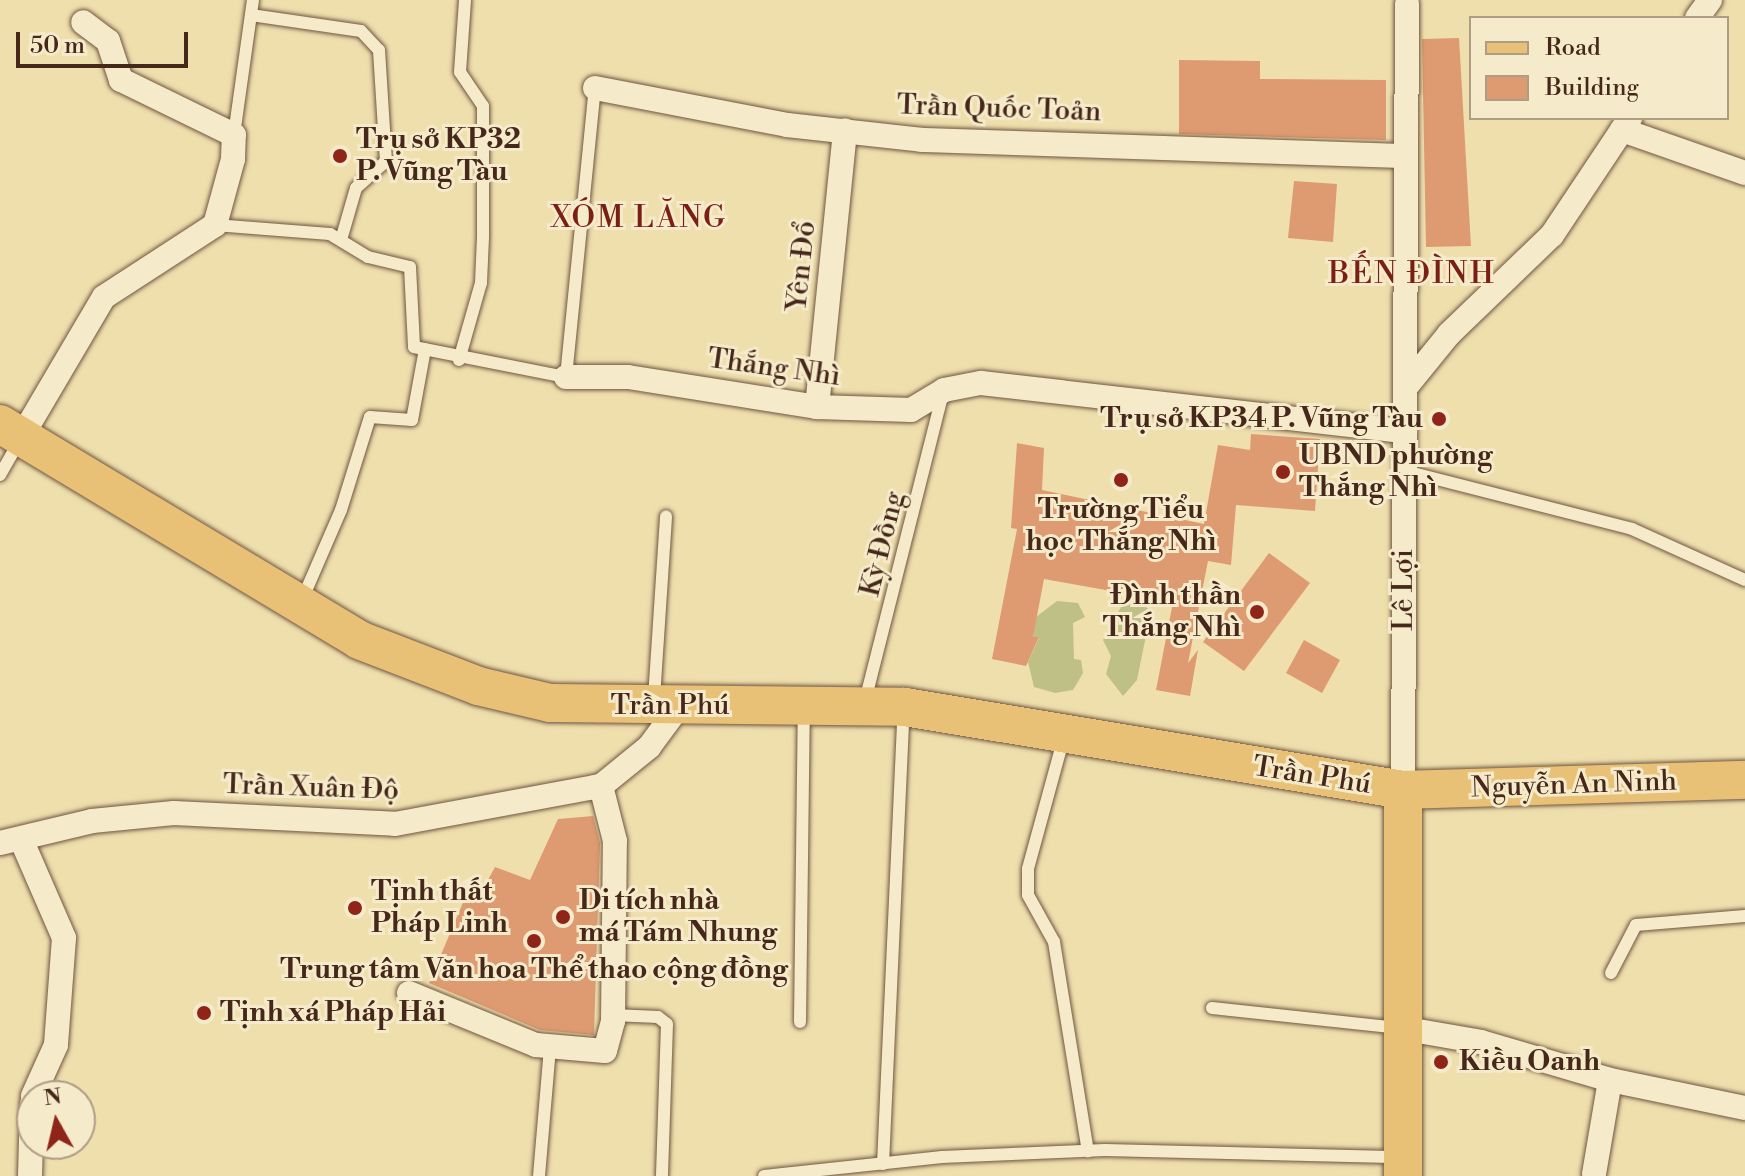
<!DOCTYPE html>
<meta charset="utf-8">
<style>
body{margin:0}
#map{position:relative;width:1745px;height:1176px;overflow:hidden;background:#efdfad;font-family:"Libre Bodoni",serif}
div>[style]{position:absolute}
.green>*{inset:0;background:#bec086}
.building>*{inset:0;background:#de9b71}
.roads{filter:drop-shadow(0 0 2px #705640) drop-shadow(0 0 2px #705640)}
.service>*{height:12px;margin:-6px;padding:0 6px;transform-origin:6px;border-radius:6px;background:#f5eaca}
.minor>*{height:24px;margin:-12px;padding:0 12px;transform-origin:12px;border-radius:12px;background:#f5eaca}
.primary>*{height:38px;margin:-19px;padding:0 19px;transform-origin:19px;border-radius:19px;background:#e8c076}
.dots>*{width:22px;height:22px;translate:-50% -50%;box-sizing:border-box;border:4px solid #f5eaca;border-radius:50%}
span{translate:-50% -50%;white-space:nowrap;text-align:center;line-height:1.15;-webkit-text-stroke:6px #f5eaca;paint-order:stroke}
.street-label{font-size:28px;color:#46281b}
.poi-label{font-size:28px;color:#46281b;font-weight:700}
.left{translate:0 -50%;text-align:left}
.right{translate:-100% -50%;text-align:right}
.neighbourhood-label{font-size:30px;color:#7a1f14;letter-spacing:2px}
.legend{position:absolute;left:1469px;top:16px;width:260px;height:104px;box-sizing:border-box;background:#f5eaca;border:2px solid #af9c84;margin:0;padding:10px 14px;list-style:none;font-size:24px;color:#46281b}
.legend li{display:flex;align-items:center;gap:16px;height:40px}
.legend b{width:40px;border:2px solid #af9c84}
.north{position:absolute;left:16px;top:1080px;width:80px;height:80px;box-sizing:border-box;background:#f5eaca;border:2px solid #af9c84;border-radius:50%;rotate:352deg;font-size:22px;font-weight:700;line-height:32px;text-align:center;color:#46281b}
.north::after{content:'';display:block;margin:auto;width:28px;height:36px;background:#8f2418;clip-path:polygon(50% 0,100% 100%,50% 72%,0 100%)}
.scale{position:absolute;left:16px;top:32px;width:172px;height:36px;box-sizing:border-box;border:4px solid #46281b;border-top:0;padding-left:10px;font-size:24px;line-height:28px;white-space:nowrap;color:#46281b;-webkit-text-stroke:6px #f5eaca;paint-order:stroke}
</style>
<div id="map">
<div class="green">
<i style="clip-path:polygon(1128px 594px,1151px 611px,1137px 680px,1123px 696px,1106px 674px,1111px 656px,1103px 640px)"></i>
<i style="clip-path:polygon(1057px 601px,1078px 603px,1085px 617px,1073px 623px,1074px 659px,1081px 660px,1083px 673px,1073px 690px,1055px 693px,1034px 687px,1028px 662px,1039px 638px,1033px 637px,1036px 617px)"></i>
</div>
<div class="building">
<i style="clip-path:polygon(1459px 38px,1471px 246px,1426px 247px,1422px 39px)"></i>
<i style="clip-path:polygon(1179px 60px,1260px 61px,1260px 79px,1386px 80px,1386px 140px,1179px 134px)"></i>
<i style="clip-path:polygon(1294px 181px,1337px 184px,1333px 242px,1288px 238px)"></i>
<i style="clip-path:polygon(1251px 434px,1320px 439px,1315px 511px,1236px 505px,1231px 565px,1208px 561px,1188px 663px,1198px 650px,1190px 696px,1156px 690px,1173px 602px,1128px 594px,1044px 579px,1033px 637px,1039px 637px,1026px 666px,992px 659px,1017px 529px,1011px 528px,1017px 443px,1044px 448px,1042px 490px,1204px 524px,1218px 445px,1250px 450px)"></i>
<i style="clip-path:polygon(1269px 553px,1310px 583px,1244px 671px,1203px 642px)"></i>
<i style="clip-path:polygon(1304px 640px,1340px 660px,1322px 693px,1286px 673px)"></i>
<i style="clip-path:polygon(593px 816px,600px 843px,594px 1035px,540px 1030px,429px 983px,467px 893px,477px 900px,495px 867px,530px 880px,558px 819px)"></i>
</div>
<div class="roads">
<div class="service">
<i style="left:251px;top:15px;width:111px;rotate:8.3deg"></i>
<i style="left:361px;top:31px;width:26px;rotate:47deg"></i>
<i style="left:379px;top:50px;width:111px;rotate:86.4deg"></i>
<i style="left:386px;top:161px;width:40px;rotate:138deg"></i>
<i style="left:356px;top:188px;width:54px;rotate:106.1deg"></i>
<i style="left:234px;top:135px;width:136px;rotate:-82deg"></i>
<i style="left:215px;top:225px;width:115px;rotate:4.5deg"></i>
<i style="left:330px;top:234px;width:44px;rotate:31.2deg"></i>
<i style="left:368px;top:257px;width:43px;rotate:13.4deg"></i>
<i style="left:410px;top:267px;width:80px;rotate:87.1deg"></i>
<i style="left:414px;top:347px;width:155px;rotate:11.2deg"></i>
<i style="left:566px;top:377px;width:290px;rotate:-84.3deg"></i>
<i style="left:459px;top:360px;width:80px;rotate:-74.1deg"></i>
<i style="left:481px;top:283px;width:46px;rotate:-87.5deg"></i>
<i style="left:483px;top:237px;width:131px;rotate:-90deg"></i>
<i style="left:483px;top:106px;width:41px;rotate:-124.1deg"></i>
<i style="left:460px;top:72px;width:72px;rotate:-86deg"></i>
<i style="left:1405px;top:471px;width:234px;rotate:14.3deg"></i>
<i style="left:1632px;top:529px;width:124px;rotate:24.3deg"></i>
<i style="left:0;top:475px;width:40px;rotate:-60.3deg"></i>
<i style="left:302px;top:600px;width:98px;rotate:-66.6deg"></i>
<i style="left:341px;top:510px;width:97px;rotate:-72.7deg"></i>
<i style="left:370px;top:417px;width:42px;rotate:4.1deg"></i>
<i style="left:412px;top:420px;width:72px;rotate:-79.6deg"></i>
<i style="left:654px;top:698px;width:182px;rotate:-86.2deg"></i>
<i style="left:865px;top:701px;width:318px;rotate:-75.8deg"></i>
<i style="left:1064px;top:737px;width:137px;rotate:105.3deg"></i>
<i style="left:1028px;top:869px;width:26px;rotate:90deg"></i>
<i style="left:1028px;top:895px;width:54px;rotate:61deg"></i>
<i style="left:1054px;top:942px;width:212px;rotate:80.8deg"></i>
<i style="left:1611px;top:973px;width:54px;rotate:-62.5deg"></i>
<i style="left:1636px;top:925px;width:109px;rotate:-4.7deg"></i>
<i style="left:1212px;top:1008px;width:187px;rotate:6.1deg"></i>
<i style="left:613px;top:1015px;width:45px;rotate:2.5deg"></i>
<i style="left:658px;top:1017px;width:11px;rotate:38deg"></i>
<i style="left:667px;top:1024px;width:152px;rotate:91.9deg"></i>
<i style="left:800px;top:1022px;width:312px;rotate:-89.3deg"></i>
<i style="left:883px;top:1164px;width:454px;rotate:-87.4deg"></i>
<i style="left:539px;top:1176px;width:128px;rotate:-85.1deg"></i>
<i style="left:764px;top:1176px;width:179px;rotate:-6.1deg"></i>
<i style="left:942px;top:1157px;width:163px;rotate:-2.5deg"></i>
<i style="left:1105px;top:1150px;width:296px;rotate:1.4deg"></i>
</div>
<div class="minor">
<i style="left:1697px;top:18px;width:22px;rotate:-54deg"></i>
<i style="left:595px;top:88px;width:196px;rotate:10.9deg"></i>
<i style="left:787px;top:125px;width:136px;rotate:6.3deg"></i>
<i style="left:922px;top:140px;width:483px;rotate:1.9deg"></i>
<i style="left:1622px;top:130px;width:130px;rotate:19.3deg"></i>
<i style="left:566px;top:377px;width:62px"></i>
<i style="left:628px;top:377px;width:191px;rotate:9deg"></i>
<i style="left:817px;top:407px;width:94px;rotate:1.8deg"></i>
<i style="left:911px;top:410px;width:39px;rotate:-31deg"></i>
<i style="left:944px;top:390px;width:38px;rotate:-11deg"></i>
<i style="left:981px;top:383px;width:427px;rotate:6.5deg"></i>
<i style="left:1406px;top:387px;width:68px;rotate:-50.9deg"></i>
<i style="left:1449px;top:334px;width:143px;rotate:-43.9deg"></i>
<i style="left:1552px;top:235px;width:141px;rotate:-56.3deg"></i>
<i style="left:817px;top:407px;width:278px;rotate:-84.2deg"></i>
<i style="left:22px;top:436px;width:161px;rotate:-59.5deg"></i>
<i style="left:104px;top:297px;width:132px;rotate:-33deg"></i>
<i style="left:215px;top:225px;width:68px;rotate:-74.7deg"></i>
<i style="left:233px;top:159px;width:24px;rotate:-88deg"></i>
<i style="left:234px;top:135px;width:126px;rotate:-154deg"></i>
<i style="left:121px;top:80px;width:41px;rotate:-108.4deg"></i>
<i style="left:108px;top:41px;width:31px;rotate:-143deg"></i>
<i style="left:1403px;top:790px;width:786px;rotate:-89.71deg"></i>
<i style="left:21px;top:839px;width:108px;rotate:66.5deg"></i>
<i style="left:64px;top:938px;width:107px;rotate:94.3deg"></i>
<i style="left:56px;top:1045px;width:56px;rotate:114.3deg"></i>
<i style="left:0;top:843px;width:95px;rotate:-13.4deg"></i>
<i style="left:92px;top:821px;width:82px;rotate:-5.6deg"></i>
<i style="left:174px;top:813px;width:221px;rotate:2.8deg"></i>
<i style="left:395px;top:824px;width:209px;rotate:-10.5deg"></i>
<i style="left:601px;top:786px;width:62px;rotate:-39.1deg"></i>
<i style="left:649px;top:747px;width:52px;rotate:-53.6deg"></i>
<i style="left:409px;top:993px;width:137px;rotate:22.3deg"></i>
<i style="left:536px;top:1045px;width:69px;rotate:5deg"></i>
<i style="left:605px;top:1051px;width:31px;rotate:-75deg"></i>
<i style="left:613px;top:1021px;width:180px;rotate:-89.4deg"></i>
<i style="left:615px;top:841px;width:57px;rotate:-104.3deg"></i>
<i style="left:1401px;top:1028px;width:81px;rotate:9.9deg"></i>
<i style="left:1481px;top:1042px;width:134px;rotate:16.4deg"></i>
<i style="left:1594px;top:1174px;width:95px;rotate:-80.3deg"></i>
<i style="left:1610px;top:1080px;width:138px;rotate:11.7deg"></i>
<i style="left:30px;top:1176px;width:72px;rotate:-88.4deg"></i>
</div>
<div class="primary">
<i style="left:0;top:424px;width:419px;rotate:31deg"></i>
<i style="left:359px;top:640px;width:128px;rotate:21.1deg"></i>
<i style="left:478px;top:686px;width:74px;rotate:13.3deg"></i>
<i style="left:550px;top:703px;width:355px;rotate:0.6deg"></i>
<i style="left:905px;top:707px;width:505px;rotate:9.46deg"></i>
<i style="left:1403px;top:790px;width:342px;rotate:-1.7deg"></i>
<i style="left:1403px;top:1176px;width:386px;rotate:-90deg"></i>
</div>
</div>
<div class="dots">
<i style="left:340px;top:156px;background:#8f2418"></i>
<i style="left:1439px;top:419px;background:#8f2418"></i>
<i style="left:1283px;top:472px;background:#8f2418"></i>
<i style="left:1121px;top:480px;background:#8f2418"></i>
<i style="left:1257px;top:612px;background:#8f2418"></i>
<i style="left:355px;top:908px;background:#8f2418"></i>
<i style="left:563px;top:917px;background:#8f2418"></i>
<i style="left:534px;top:941px;background:#8f2418"></i>
<i style="left:204px;top:1013px;background:#8f2418"></i>
<i style="left:1441px;top:1062px;background:#8f2418"></i>
</div>
<div class="street-label">
<span style="left:999px;top:109px;rotate:2deg">Trần Quốc Toản</span>
<span style="left:802px;top:266px;rotate:-84deg">Yên Đổ</span>
<span style="left:774px;top:368px;rotate:8deg">Thắng Nhì</span>
<span style="left:883px;top:544px;rotate:-76deg">Kỳ Đồng</span>
<span style="left:1404px;top:590px;rotate:-90deg">Lê Lợi</span>
<span style="left:670px;top:706px">Trần Phú</span>
<span style="left:1312px;top:776px;rotate:9deg">Trần Phú</span>
<span style="left:1574px;top:785px;rotate:-2deg">Nguyễn An Ninh</span>
<span style="left:311px;top:788px;rotate:2deg">Trần Xuân Độ</span>
</div>
<div class="poi-label">
<span class="left" style="left:356px;top:156px">Trụ sở KP32<br>P. Vũng Tàu</span>
<span class="right" style="left:1423px;top:419px">Trụ sở KP34 P. Vũng Tàu</span>
<span class="left" style="left:1299px;top:472px">UBND phường<br>Thắng Nhì</span>
<span style="left:1121px;top:526px">Trường Tiểu<br>học Thắng Nhì</span>
<span class="right" style="left:1241px;top:612px">Đình thần<br>Thắng Nhì</span>
<span class="left" style="left:371px;top:908px">Tịnh thất<br>Pháp Linh</span>
<span class="left" style="left:579px;top:917px">Di tích nhà<br>má Tám Nhung</span>
<span style="left:534px;top:970px">Trung tâm Văn hoa Thể thao cộng đồng</span>
<span class="left" style="left:220px;top:1013px">Tịnh xá Pháp Hải</span>
<span class="left" style="left:1459px;top:1062px">Kiều Oanh</span>
</div>
<div class="neighbourhood-label">
<span style="left:639px;top:218px">XÓM LĂNG</span>
<span style="left:1412px;top:274px">BẾN ĐÌNH</span>
</div>
<ul class="legend">
<li><b style="height:10px;background:#e8c076"></b>Road</li>
<li><b style="height:22px;background:#de9b71"></b>Building</li>
</ul>
<div class="north">N</div>
<div class="scale">50 m</div>
</div>
